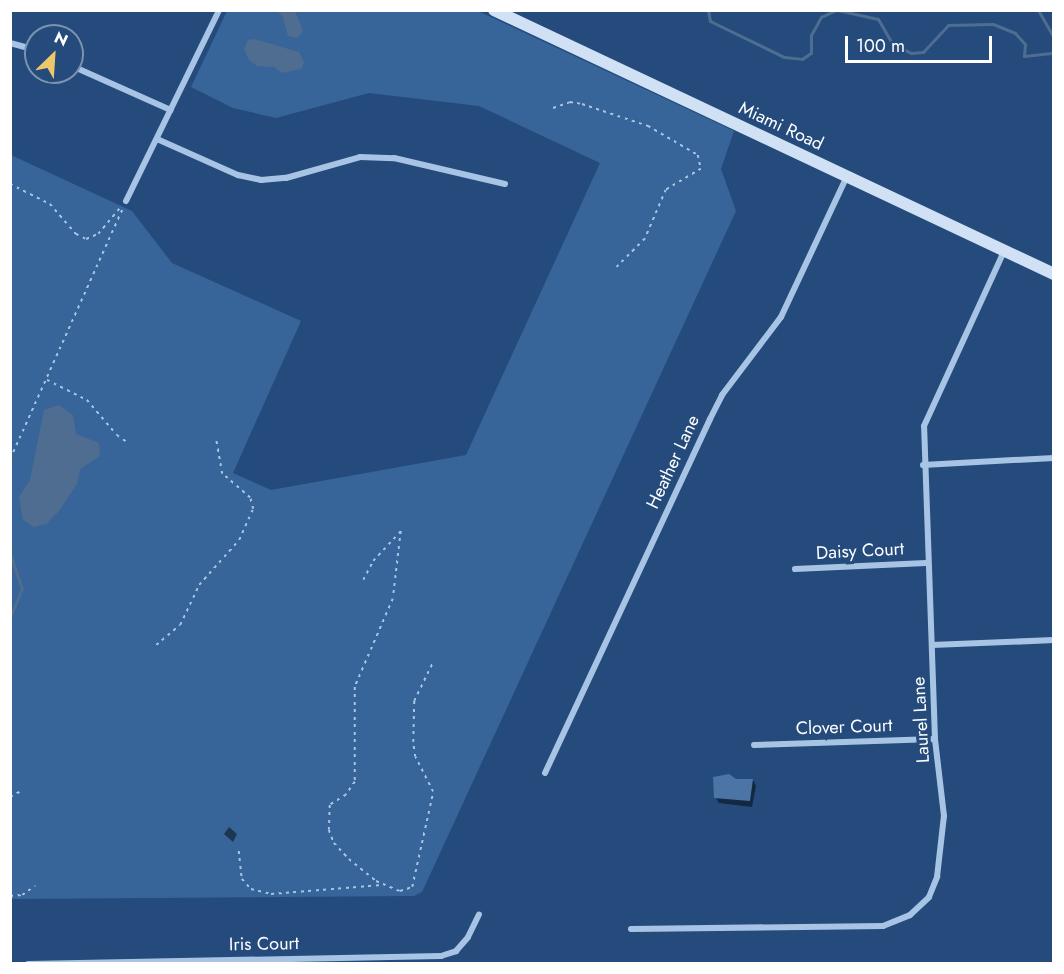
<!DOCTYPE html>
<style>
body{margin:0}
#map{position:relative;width:1064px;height:974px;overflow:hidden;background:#244b7c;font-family:Jost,sans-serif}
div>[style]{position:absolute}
.green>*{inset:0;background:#376599}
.water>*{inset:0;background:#4f6d90}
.shadow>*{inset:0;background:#0007}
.stream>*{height:3px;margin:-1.5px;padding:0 1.5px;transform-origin:1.5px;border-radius:1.5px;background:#4f6d90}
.building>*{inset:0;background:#4c75a5}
.path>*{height:1.5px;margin-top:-0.75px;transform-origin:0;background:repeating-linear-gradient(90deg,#a7c4e5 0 3px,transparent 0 7.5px)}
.street>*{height:6px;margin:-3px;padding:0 3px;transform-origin:3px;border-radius:3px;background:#a7c4e5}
.secondary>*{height:12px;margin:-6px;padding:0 6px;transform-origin:6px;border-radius:6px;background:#d1e1f5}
span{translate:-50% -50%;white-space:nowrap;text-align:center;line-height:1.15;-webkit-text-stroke:6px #244b7c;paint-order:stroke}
.street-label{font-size:18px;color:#fff}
.frame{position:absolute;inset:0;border:12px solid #fff;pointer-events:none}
.north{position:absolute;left:24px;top:24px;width:60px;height:60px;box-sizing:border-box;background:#244b7c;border:2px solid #7c93b0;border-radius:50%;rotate:25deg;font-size:16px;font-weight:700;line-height:24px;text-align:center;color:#fff}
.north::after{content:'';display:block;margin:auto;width:21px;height:27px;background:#efc76b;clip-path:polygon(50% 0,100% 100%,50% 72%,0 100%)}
.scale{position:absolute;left:845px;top:36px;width:147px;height:27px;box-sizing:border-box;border:3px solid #fff;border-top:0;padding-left:8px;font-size:18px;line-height:21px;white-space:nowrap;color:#fff;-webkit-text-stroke:4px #244b7c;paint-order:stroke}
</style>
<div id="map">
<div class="green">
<i style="clip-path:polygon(227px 11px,478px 11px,734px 131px,721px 169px,736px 211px,422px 892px,414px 896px,11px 899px,11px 155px,132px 211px,172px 263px,301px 321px,233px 473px,271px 490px,466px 455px,600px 163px,479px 106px,369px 93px,276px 118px,233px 108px,191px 87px)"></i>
</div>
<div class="water">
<i style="clip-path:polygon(277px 11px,295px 11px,303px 31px,298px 38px,288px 36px,283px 17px)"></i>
<i style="clip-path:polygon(254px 39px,299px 52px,304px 62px,301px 69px,282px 73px,274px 67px,257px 66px,249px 60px,244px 49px,248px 40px)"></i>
<i style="clip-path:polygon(59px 405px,73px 415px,76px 434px,99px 443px,100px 456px,80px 469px,77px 484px,59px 511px,46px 524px,34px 527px,23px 520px,19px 497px,30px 480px,44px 410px)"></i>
</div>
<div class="shadow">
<i style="clip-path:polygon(736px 780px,753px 780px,756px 786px,752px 807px,719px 803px,716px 798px)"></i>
<i style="clip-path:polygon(229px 827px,237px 834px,233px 842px,224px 834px)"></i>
</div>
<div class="stream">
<i style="left:708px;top:10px;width:11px;rotate:80deg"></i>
<i style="left:710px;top:21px;width:82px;rotate:25.9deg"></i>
<i style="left:784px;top:57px;width:18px;rotate:6deg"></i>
<i style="left:802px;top:59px;width:11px;rotate:-34deg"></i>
<i style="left:811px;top:53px;width:18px;rotate:-90deg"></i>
<i style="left:811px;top:35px;width:21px;rotate:-61deg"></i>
<i style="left:821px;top:17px;width:17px;rotate:-25deg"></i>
<i style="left:837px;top:10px;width:42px;rotate:12.4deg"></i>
<i style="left:878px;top:19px;width:28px;rotate:60deg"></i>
<i style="left:892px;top:43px;width:21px;rotate:28deg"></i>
<i style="left:911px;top:53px;width:12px;rotate:-5deg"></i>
<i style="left:923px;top:52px;width:37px;rotate:-47deg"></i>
<i style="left:948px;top:25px;width:45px;rotate:-1.3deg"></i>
<i style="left:993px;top:24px;width:24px;rotate:22deg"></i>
<i style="left:1015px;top:33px;width:15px;rotate:48deg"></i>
<i style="left:1025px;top:44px;width:12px;rotate:95deg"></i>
<i style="left:1024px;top:56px;width:30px;rotate:-6deg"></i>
<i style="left:1038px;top:10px;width:32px;rotate:60deg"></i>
<i style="left:10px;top:554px;width:36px;rotate:71deg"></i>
<i style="left:22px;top:588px;width:31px;rotate:112deg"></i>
</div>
<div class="building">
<i style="clip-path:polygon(729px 774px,736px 779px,753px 779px,750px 801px,714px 798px,713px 777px)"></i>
</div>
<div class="path">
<i style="left:553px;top:108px;width:18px;rotate:-19deg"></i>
<i style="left:570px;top:102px;width:12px;rotate:9deg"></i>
<i style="left:582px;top:104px;width:70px;rotate:18.4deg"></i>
<i style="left:648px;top:126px;width:58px;rotate:30.1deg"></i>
<i style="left:698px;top:155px;width:14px;rotate:78deg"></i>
<i style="left:701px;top:169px;width:41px;rotate:149deg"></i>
<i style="left:666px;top:190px;width:53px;rotate:113.2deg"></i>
<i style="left:645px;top:239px;width:40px;rotate:135deg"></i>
<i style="left:10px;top:184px;width:45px;rotate:26.6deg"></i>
<i style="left:50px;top:204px;width:40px;rotate:49deg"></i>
<i style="left:76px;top:234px;width:11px;rotate:27deg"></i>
<i style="left:86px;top:239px;width:13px;rotate:-23deg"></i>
<i style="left:98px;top:234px;width:34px;rotate:-50deg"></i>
<i style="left:47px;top:380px;width:45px;rotate:26.6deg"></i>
<i style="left:87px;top:400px;width:46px;rotate:49.4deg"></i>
<i style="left:117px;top:435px;width:12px;rotate:35deg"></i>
<i style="left:10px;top:459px;width:275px;rotate:-65.8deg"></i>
<i style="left:10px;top:522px;width:13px;rotate:90deg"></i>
<i style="left:363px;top:580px;width:21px;rotate:-62deg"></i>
<i style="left:373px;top:561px;width:41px;rotate:-47deg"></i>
<i style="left:401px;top:531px;width:68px;rotate:96.7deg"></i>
<i style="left:393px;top:599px;width:96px;rotate:113.4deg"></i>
<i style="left:355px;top:687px;width:95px;rotate:90deg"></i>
<i style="left:355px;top:782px;width:16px;rotate:125deg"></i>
<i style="left:346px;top:795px;width:19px;rotate:148deg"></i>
<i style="left:330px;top:805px;width:25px;rotate:92deg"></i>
<i style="left:329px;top:830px;width:14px;rotate:69deg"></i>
<i style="left:334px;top:843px;width:22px;rotate:47deg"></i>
<i style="left:349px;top:859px;width:35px;rotate:39deg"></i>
<i style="left:376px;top:881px;width:26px;rotate:23deg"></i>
<i style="left:400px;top:891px;width:13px;rotate:-18deg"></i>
<i style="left:412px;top:887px;width:97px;rotate:-77.5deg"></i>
<i style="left:433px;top:792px;width:39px;rotate:-117deg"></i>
<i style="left:415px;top:757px;width:15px;rotate:-98deg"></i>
<i style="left:413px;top:742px;width:41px;rotate:-88.6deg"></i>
<i style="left:414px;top:701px;width:43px;rotate:-64deg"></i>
<i style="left:156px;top:645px;width:31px;rotate:-40deg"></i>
<i style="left:180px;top:625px;width:44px;rotate:-64.6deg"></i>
<i style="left:199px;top:585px;width:60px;rotate:-48.4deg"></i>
<i style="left:239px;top:540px;width:34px;rotate:-66deg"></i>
<i style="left:253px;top:509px;width:11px;rotate:-105deg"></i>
<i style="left:250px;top:498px;width:37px;rotate:-139deg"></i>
<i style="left:222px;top:474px;width:36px;rotate:-100deg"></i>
<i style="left:10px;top:797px;width:13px;rotate:-29deg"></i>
<i style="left:239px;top:851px;width:28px;rotate:84deg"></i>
<i style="left:242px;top:879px;width:13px;rotate:48deg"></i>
<i style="left:251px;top:889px;width:21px;rotate:14deg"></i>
<i style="left:271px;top:894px;width:111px;rotate:-4.6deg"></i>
<i style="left:10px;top:896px;width:12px;rotate:-5deg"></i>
<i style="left:22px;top:895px;width:16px;rotate:-35deg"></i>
</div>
<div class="street">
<i style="left:10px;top:43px;width:27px;rotate:15deg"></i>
<i style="left:72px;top:66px;width:108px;rotate:24deg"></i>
<i style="left:157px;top:139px;width:89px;rotate:24deg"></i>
<i style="left:238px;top:175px;width:24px;rotate:12deg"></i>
<i style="left:261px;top:180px;width:25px;rotate:-5deg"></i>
<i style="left:286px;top:178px;width:77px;rotate:-15.8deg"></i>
<i style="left:360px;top:157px;width:34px;rotate:2deg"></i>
<i style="left:394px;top:158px;width:114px;rotate:13.2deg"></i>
<i style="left:126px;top:201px;width:212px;rotate:-64deg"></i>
<i style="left:923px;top:465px;width:131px;rotate:-3.1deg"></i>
<i style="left:795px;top:569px;width:131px;rotate:-2.6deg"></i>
<i style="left:932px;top:645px;width:122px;rotate:-2.3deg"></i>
<i style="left:754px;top:745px;width:181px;rotate:-1.9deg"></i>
<i style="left:545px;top:773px;width:391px;rotate:-65deg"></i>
<i style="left:710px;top:419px;width:27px;rotate:-63deg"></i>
<i style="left:722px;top:395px;width:98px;rotate:-52.9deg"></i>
<i style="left:781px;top:317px;width:156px;rotate:-64.9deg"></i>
<i style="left:631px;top:929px;width:252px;rotate:-0.7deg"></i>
<i style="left:883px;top:926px;width:29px;rotate:-22deg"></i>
<i style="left:910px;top:915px;width:26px;rotate:-43deg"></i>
<i style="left:929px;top:897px;width:22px;rotate:-68deg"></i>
<i style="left:937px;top:877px;width:61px;rotate:-83.5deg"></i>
<i style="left:944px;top:816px;width:78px;rotate:-96.7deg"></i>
<i style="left:935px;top:739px;width:313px;rotate:-92deg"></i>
<i style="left:924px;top:426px;width:192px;rotate:-65.4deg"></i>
<i style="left:28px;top:964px;width:413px;rotate:-1.1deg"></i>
<i style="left:441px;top:956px;width:16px;rotate:-18deg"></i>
<i style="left:456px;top:951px;width:18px;rotate:-49deg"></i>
<i style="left:468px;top:937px;width:25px;rotate:-64deg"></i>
</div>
<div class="secondary">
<i style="left:494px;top:10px;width:619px;rotate:25.24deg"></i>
</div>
<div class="street-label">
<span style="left:781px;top:126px;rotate:25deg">Miami Road</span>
<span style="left:673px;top:462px;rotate:-65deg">Heather Lane</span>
<span style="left:860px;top:551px;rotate:-3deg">Daisy Court</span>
<span style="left:921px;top:720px;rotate:-93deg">Laurel Lane</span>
<span style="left:844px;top:727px;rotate:-2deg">Clover Court</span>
<span style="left:264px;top:944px;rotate:-1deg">Iris Court</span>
</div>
<div class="frame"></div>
<div class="north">N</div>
<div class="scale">100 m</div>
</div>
